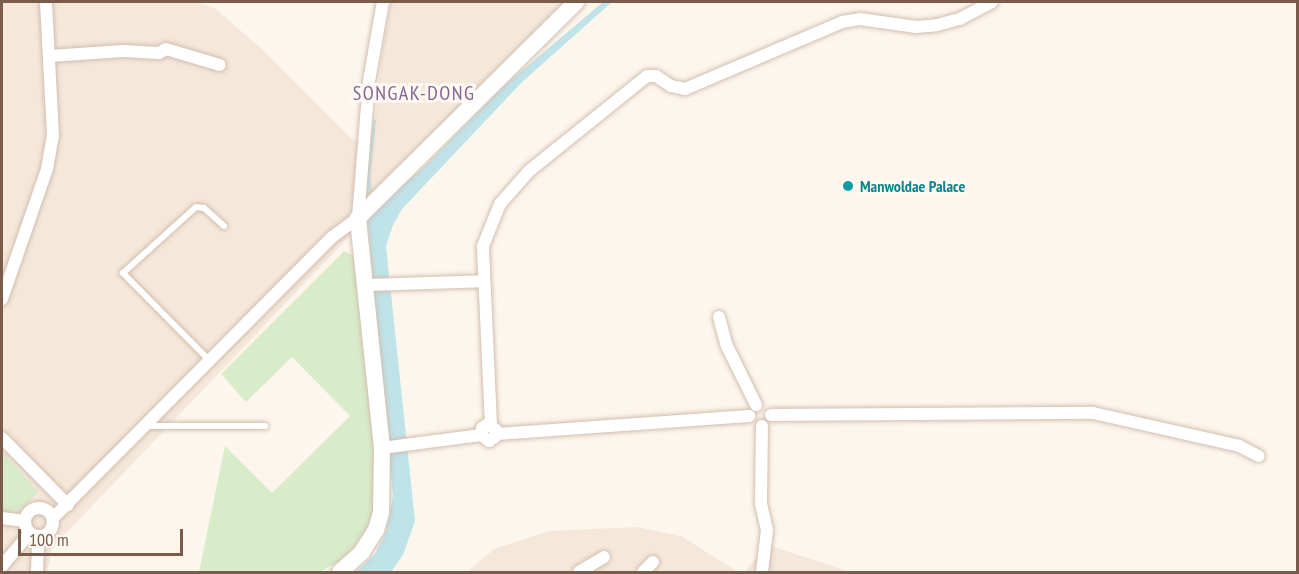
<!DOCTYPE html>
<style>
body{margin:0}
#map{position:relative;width:1299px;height:574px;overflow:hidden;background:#fdf6ec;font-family:"PT Sans Narrow",sans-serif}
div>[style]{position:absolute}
.residential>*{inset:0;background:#f5e8da}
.green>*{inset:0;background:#d8ecc9}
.water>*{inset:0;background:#bfe3e8}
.stream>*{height:3px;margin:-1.5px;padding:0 1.5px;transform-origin:1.5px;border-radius:1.5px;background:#bfe3e8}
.roads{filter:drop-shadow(0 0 2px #d1beb0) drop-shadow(0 0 2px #d1beb0)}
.lane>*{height:6px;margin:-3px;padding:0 3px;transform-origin:3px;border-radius:3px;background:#fff}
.street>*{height:12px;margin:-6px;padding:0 6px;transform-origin:6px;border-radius:6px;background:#fff}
.street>.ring{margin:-6px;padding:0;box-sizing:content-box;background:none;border:12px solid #fff;border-radius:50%}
.secondary>*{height:16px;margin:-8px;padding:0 8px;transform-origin:8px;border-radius:8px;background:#fff}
.dots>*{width:16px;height:16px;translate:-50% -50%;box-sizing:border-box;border:3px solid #fffaf3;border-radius:50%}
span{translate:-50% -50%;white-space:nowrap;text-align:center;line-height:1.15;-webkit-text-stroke:6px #fffaf3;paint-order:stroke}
.culture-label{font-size:16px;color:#0d838f;font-weight:700}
.left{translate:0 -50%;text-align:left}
.quarter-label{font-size:20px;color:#846695;letter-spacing:1.5px}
.frame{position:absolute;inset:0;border:3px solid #7a5c4d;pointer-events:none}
.scale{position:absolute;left:18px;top:529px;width:165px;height:27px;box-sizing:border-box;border:3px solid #7a5c4d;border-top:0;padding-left:8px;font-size:18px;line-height:21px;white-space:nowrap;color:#7a5c4d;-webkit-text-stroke:4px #fffaf3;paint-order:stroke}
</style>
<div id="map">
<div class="residential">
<i style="clip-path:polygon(2px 2px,197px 2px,216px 9px,264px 51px,355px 142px,373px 143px,381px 59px,391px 2px,568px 2px,377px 187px,346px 240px,52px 548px,47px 572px,2px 572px)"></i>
<i style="clip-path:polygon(637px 527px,681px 536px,738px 572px,467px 572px,494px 549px,549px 531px)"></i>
<i style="clip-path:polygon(768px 545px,851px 572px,744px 572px)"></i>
</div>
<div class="green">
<i style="clip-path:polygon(344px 251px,356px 257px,377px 486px,374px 513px,364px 535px,346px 557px,320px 572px,199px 572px,225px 446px,272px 493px,350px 416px,292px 357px,246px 402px,221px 374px)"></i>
<i style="clip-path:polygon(2px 451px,38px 492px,23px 508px,10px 513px,2px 512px)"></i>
</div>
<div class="water">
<i style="clip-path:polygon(603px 2px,612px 2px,521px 83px,402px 209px,393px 225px,386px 246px,415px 521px,403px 555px,391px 572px,356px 572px,375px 554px,386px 531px,393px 496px,367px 215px,423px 168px,505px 85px)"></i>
</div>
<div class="stream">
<i style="left:371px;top:196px;width:18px;rotate:-99deg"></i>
<i style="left:368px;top:178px;width:58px;rotate:-84.1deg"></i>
</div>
<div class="roads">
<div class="lane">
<i style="left:210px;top:361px;width:124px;rotate:-134.7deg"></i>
<i style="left:123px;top:273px;width:98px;rotate:-42.1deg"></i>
<i style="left:196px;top:207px;width:8px;rotate:7deg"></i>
<i style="left:204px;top:208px;width:27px;rotate:42deg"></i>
<i style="left:147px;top:426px;width:118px"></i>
</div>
<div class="street">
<i style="left:50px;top:56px;width:73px;rotate:-3.9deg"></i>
<i style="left:123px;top:51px;width:36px;rotate:3deg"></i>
<i style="left:159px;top:53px;width:8px;rotate:-30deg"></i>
<i style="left:166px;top:49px;width:56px;rotate:16.5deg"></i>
<i style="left:366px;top:285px;width:118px;rotate:-1.9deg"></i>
<i style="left:2px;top:299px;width:138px;rotate:-70.9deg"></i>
<i style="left:47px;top:169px;width:34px;rotate:-80deg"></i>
<i style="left:53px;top:136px;width:134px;rotate:-93deg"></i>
<i style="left:719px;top:317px;width:30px;rotate:75deg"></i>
<i style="left:727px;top:346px;width:66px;rotate:63.8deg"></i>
<i style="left:771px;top:415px;width:322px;rotate:-0.4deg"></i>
<i style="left:1093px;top:413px;width:150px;rotate:12.7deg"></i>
<i style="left:1239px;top:446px;width:22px;rotate:27deg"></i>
<i style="left:491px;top:425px;width:179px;rotate:-92.6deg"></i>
<i style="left:483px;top:246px;width:45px;rotate:-68deg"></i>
<i style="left:500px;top:204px;width:44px;rotate:-48.7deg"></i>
<i style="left:529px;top:171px;width:151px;rotate:-38.8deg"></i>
<i style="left:647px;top:76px;width:9px"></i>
<i style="left:656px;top:76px;width:18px;rotate:34deg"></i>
<i style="left:671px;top:86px;width:14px;rotate:12deg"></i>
<i style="left:685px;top:89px;width:171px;rotate:-23.1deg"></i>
<i style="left:842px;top:22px;width:18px;rotate:-9deg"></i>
<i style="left:860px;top:19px;width:57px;rotate:8.1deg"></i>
<i style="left:916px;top:27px;width:21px;rotate:-5deg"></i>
<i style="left:937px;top:25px;width:24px;rotate:-15deg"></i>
<i style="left:960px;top:19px;width:36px;rotate:-28deg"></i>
<i style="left:497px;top:434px;width:253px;rotate:-4.1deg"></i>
<i style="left:2px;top:438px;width:94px;rotate:45.4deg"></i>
<i style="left:382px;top:448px;width:100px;rotate:-7.5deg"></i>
<i style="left:481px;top:435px;width:10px;rotate:37deg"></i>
<i style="left:489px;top:441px;width:7px;rotate:-34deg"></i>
<i style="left:495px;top:437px;width:7px;rotate:-82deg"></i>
<i style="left:496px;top:430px;width:10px;rotate:-143deg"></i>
<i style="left:488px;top:424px;width:7px;rotate:146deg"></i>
<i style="left:482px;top:428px;width:7px;rotate:98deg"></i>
<i class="ring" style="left:25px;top:508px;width:16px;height:16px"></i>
<i style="left:2px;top:518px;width:22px;rotate:8deg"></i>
<i style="left:53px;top:518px;width:396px;rotate:-45.2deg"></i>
<i style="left:332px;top:237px;width:32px;rotate:-36deg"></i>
<i style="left:358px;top:218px;width:137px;rotate:-85.4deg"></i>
<i style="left:369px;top:81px;width:80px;rotate:-80deg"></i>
<i style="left:2px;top:566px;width:43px;rotate:-49.7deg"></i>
<i style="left:37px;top:572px;width:36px;rotate:-88deg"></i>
<i style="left:579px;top:572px;width:29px;rotate:-31deg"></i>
<i style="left:643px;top:572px;width:14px;rotate:-45deg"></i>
<i style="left:762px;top:572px;width:42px;rotate:-83.2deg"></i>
<i style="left:767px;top:530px;width:28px;rotate:-103deg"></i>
<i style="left:761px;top:503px;width:77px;rotate:-89.3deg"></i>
</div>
<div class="secondary">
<i style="left:340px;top:572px;width:30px;rotate:-42deg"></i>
<i style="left:362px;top:552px;width:26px;rotate:-58deg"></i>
<i style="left:376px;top:530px;width:19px;rotate:-74deg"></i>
<i style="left:381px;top:512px;width:64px;rotate:-89.1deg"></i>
<i style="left:382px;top:448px;width:231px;rotate:-96deg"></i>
<i style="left:358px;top:218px;width:307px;rotate:-44.7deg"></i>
</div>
</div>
<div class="dots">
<i style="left:848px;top:186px;background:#0f9aa8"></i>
</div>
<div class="culture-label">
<span class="left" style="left:860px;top:186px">Manwoldae Palace</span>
</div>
<div class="quarter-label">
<span style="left:414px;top:93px">SONGAK-DONG</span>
</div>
<div class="frame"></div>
<div class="scale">100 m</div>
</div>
